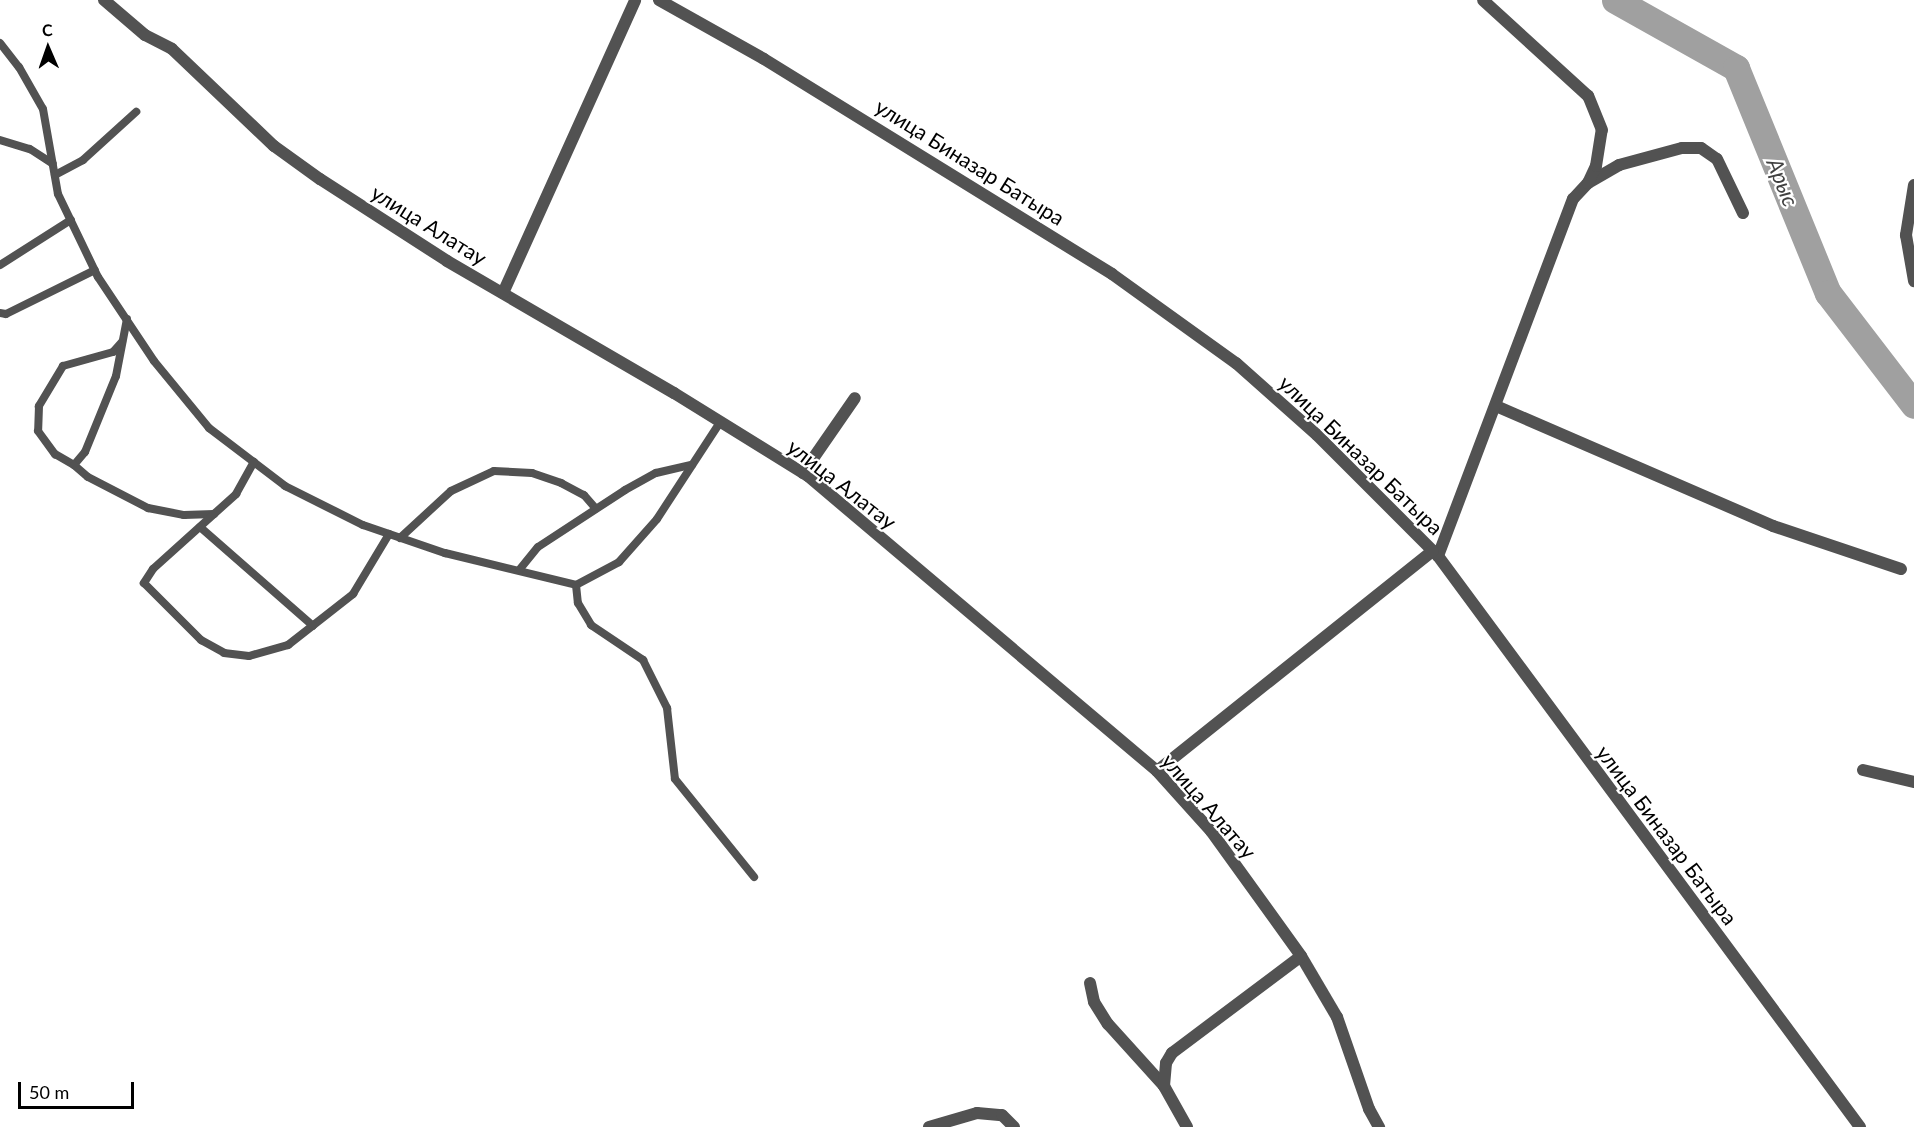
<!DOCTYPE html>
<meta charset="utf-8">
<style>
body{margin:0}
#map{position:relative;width:1914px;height:1127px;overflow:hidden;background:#fff;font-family:Lato,sans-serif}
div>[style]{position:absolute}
.river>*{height:27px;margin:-13.5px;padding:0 13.5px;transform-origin:13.5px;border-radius:13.5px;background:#a0a0a0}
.service>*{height:8px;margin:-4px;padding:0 4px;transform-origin:4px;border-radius:4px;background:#525252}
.minor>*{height:12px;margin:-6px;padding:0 6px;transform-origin:6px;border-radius:6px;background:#525252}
span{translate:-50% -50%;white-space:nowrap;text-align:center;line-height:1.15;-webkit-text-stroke:4.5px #fff;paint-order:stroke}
.street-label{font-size:21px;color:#000}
.water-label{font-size:22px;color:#414141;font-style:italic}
.north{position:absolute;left:18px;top:18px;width:60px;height:60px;-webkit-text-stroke:4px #fff;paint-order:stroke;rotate:358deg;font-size:16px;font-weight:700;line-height:24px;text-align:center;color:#000}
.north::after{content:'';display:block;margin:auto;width:21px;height:27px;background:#000;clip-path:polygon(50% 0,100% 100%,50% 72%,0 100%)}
.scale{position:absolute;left:18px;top:1082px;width:116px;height:27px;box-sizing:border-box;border:3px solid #000;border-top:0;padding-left:8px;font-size:18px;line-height:21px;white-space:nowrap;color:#000;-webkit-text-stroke:4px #fff;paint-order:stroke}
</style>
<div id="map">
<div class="river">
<i style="left:1615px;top:0;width:139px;rotate:29.3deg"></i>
<i style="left:1736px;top:68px;width:243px;rotate:67.8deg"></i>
<i style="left:1828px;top:293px;width:141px;rotate:52.5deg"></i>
</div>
<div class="service">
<i style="left:0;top:43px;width:31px;rotate:52deg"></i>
<i style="left:19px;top:67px;width:48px;rotate:60.3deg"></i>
<i style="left:43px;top:109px;width:86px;rotate:80deg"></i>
<i style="left:58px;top:194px;width:92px;rotate:64.3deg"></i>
<i style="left:98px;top:277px;width:101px;rotate:56.3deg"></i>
<i style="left:154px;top:361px;width:87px;rotate:50.6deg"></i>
<i style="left:209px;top:428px;width:96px;rotate:37.3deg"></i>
<i style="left:285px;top:486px;width:87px;rotate:26.6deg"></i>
<i style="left:363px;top:525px;width:87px;rotate:18.9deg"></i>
<i style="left:445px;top:553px;width:135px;rotate:13.7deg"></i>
<i style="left:576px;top:585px;width:49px;rotate:-28.1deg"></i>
<i style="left:619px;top:562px;width:57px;rotate:-48.5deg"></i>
<i style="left:657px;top:519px;width:117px;rotate:-56.9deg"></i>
<i style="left:0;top:140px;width:31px;rotate:17deg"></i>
<i style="left:30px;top:149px;width:27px;rotate:33deg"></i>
<i style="left:55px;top:175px;width:32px;rotate:-28deg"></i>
<i style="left:83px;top:160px;width:72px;rotate:-42.2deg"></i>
<i style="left:0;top:265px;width:84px;rotate:-32.4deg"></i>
<i style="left:0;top:313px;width:6px;rotate:9deg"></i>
<i style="left:6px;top:314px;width:99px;rotate:-26.3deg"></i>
<i style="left:122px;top:342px;width:13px;rotate:132deg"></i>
<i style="left:113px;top:352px;width:52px;rotate:164.4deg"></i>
<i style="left:63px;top:366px;width:47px;rotate:121deg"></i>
<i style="left:39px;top:406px;width:25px;rotate:92deg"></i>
<i style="left:38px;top:431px;width:29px;rotate:54deg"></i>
<i style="left:55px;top:454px;width:22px;rotate:30deg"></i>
<i style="left:74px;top:465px;width:17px;rotate:-50deg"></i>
<i style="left:85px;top:452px;width:82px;rotate:-67.8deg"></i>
<i style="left:116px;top:376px;width:58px;rotate:-79.1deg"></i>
<i style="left:74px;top:465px;width:18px;rotate:41deg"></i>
<i style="left:88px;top:477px;width:68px;rotate:27.3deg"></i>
<i style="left:148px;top:508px;width:37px;rotate:11deg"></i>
<i style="left:184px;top:515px;width:30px;rotate:-2deg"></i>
<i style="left:214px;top:514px;width:30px;rotate:-42deg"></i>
<i style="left:236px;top:494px;width:37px;rotate:-61deg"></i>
<i style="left:214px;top:514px;width:82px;rotate:138deg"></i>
<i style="left:153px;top:569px;width:17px;rotate:123deg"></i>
<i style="left:144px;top:583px;width:81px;rotate:45deg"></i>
<i style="left:201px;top:640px;width:26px;rotate:29deg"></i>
<i style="left:224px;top:653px;width:25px;rotate:7deg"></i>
<i style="left:249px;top:656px;width:41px;rotate:-15.8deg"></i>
<i style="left:288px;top:645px;width:83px;rotate:-38.1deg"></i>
<i style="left:353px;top:594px;width:70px;rotate:-59deg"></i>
<i style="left:200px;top:527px;width:150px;rotate:41.2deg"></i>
<i style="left:400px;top:538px;width:69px;rotate:-42.7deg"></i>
<i style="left:451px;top:491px;width:47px;rotate:-24.9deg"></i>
<i style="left:494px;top:471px;width:38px;rotate:3deg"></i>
<i style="left:532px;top:473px;width:31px;rotate:19deg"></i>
<i style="left:561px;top:483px;width:26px;rotate:28deg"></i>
<i style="left:584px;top:495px;width:18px;rotate:49deg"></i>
<i style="left:520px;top:569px;width:28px;rotate:-51deg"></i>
<i style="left:538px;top:547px;width:104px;rotate:-33.2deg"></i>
<i style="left:625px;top:490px;width:35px;rotate:-29deg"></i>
<i style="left:656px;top:473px;width:37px;rotate:-13deg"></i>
<i style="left:576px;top:585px;width:18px;rotate:84deg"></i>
<i style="left:578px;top:603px;width:26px;rotate:59deg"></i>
<i style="left:591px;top:625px;width:63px;rotate:33.9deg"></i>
<i style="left:643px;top:660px;width:54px;rotate:63.4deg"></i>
<i style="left:667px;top:708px;width:71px;rotate:83.6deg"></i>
<i style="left:675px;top:779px;width:126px;rotate:51.1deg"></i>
</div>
<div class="minor">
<i style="left:104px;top:0;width:54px;rotate:40.5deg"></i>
<i style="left:145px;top:35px;width:30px;rotate:27deg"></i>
<i style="left:172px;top:49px;width:141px;rotate:43.6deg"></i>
<i style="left:274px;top:146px;width:57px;rotate:35.7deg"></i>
<i style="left:320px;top:179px;width:151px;rotate:32.8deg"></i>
<i style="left:447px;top:261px;width:263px;rotate:30.2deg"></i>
<i style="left:674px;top:393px;width:158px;rotate:31.8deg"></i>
<i style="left:808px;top:476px;width:457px;rotate:40.2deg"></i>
<i style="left:1157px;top:771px;width:81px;rotate:48deg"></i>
<i style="left:1211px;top:831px;width:154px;rotate:54.2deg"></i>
<i style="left:1301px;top:956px;width:71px;rotate:59.5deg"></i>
<i style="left:1337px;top:1017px;width:97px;rotate:70.8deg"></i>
<i style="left:1369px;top:1109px;width:21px;rotate:61deg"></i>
<i style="left:659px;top:0;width:120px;rotate:29.3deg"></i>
<i style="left:764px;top:59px;width:409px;rotate:31.7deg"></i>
<i style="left:1112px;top:274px;width:153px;rotate:35.7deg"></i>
<i style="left:1236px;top:363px;width:108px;rotate:41.6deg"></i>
<i style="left:1317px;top:435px;width:171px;rotate:45deg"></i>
<i style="left:1438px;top:556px;width:710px;rotate:53.53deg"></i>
<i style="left:1588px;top:183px;width:36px;rotate:-30deg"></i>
<i style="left:1619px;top:165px;width:65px;rotate:-15.1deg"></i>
<i style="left:1682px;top:148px;width:19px"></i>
<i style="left:1701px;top:148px;width:19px;rotate:35deg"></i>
<i style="left:1717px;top:159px;width:60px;rotate:64.3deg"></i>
<i style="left:1914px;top:185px;width:51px;rotate:99.1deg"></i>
<i style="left:1906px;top:235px;width:47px;rotate:80.1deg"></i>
<i style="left:503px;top:293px;width:321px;rotate:-65.7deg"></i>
<i style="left:1496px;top:406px;width:302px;rotate:23.4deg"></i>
<i style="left:1773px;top:526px;width:135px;rotate:18.6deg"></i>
<i style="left:803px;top:473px;width:91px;rotate:-55.3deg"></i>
<i style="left:1438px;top:556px;width:382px;rotate:-69.3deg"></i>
<i style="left:1573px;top:199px;width:22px;rotate:-47deg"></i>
<i style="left:1588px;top:183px;width:19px;rotate:-65deg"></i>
<i style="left:1596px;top:166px;width:36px;rotate:-81deg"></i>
<i style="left:1602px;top:130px;width:37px;rotate:-112deg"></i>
<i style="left:1588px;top:96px;width:142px;rotate:-137.6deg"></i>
<i style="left:1863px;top:770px;width:52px;rotate:13.2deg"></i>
<i style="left:1157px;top:771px;width:353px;rotate:-38.6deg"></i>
<i style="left:1090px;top:983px;width:19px;rotate:78deg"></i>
<i style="left:1094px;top:1002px;width:26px;rotate:58deg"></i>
<i style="left:1108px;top:1024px;width:84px;rotate:47.9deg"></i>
<i style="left:929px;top:1127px;width:50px;rotate:-16.3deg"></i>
<i style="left:977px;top:1113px;width:25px;rotate:5deg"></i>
<i style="left:1002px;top:1115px;width:17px;rotate:45deg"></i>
<i style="left:1187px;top:1127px;width:47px;rotate:-119.3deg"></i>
<i style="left:1164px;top:1086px;width:23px;rotate:-85deg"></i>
<i style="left:1166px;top:1063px;width:12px;rotate:-59deg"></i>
<i style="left:1172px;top:1053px;width:161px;rotate:-36.9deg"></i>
</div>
<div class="street-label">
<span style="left:970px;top:162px;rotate:32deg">улица Биназар Батыра</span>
<span style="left:429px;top:225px;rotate:32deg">улица Алатау</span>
<span style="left:1361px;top:455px;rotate:44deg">улица Биназар Батыра</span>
<span style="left:842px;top:484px;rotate:38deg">улица Алатау</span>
<span style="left:1209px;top:806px;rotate:49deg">улица Алатау</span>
<span style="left:1667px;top:835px;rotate:53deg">улица Биназар Батыра</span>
</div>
<div class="water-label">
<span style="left:1783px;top:182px;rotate:68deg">Арыс</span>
</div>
<div class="north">С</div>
<div class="scale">50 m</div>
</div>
